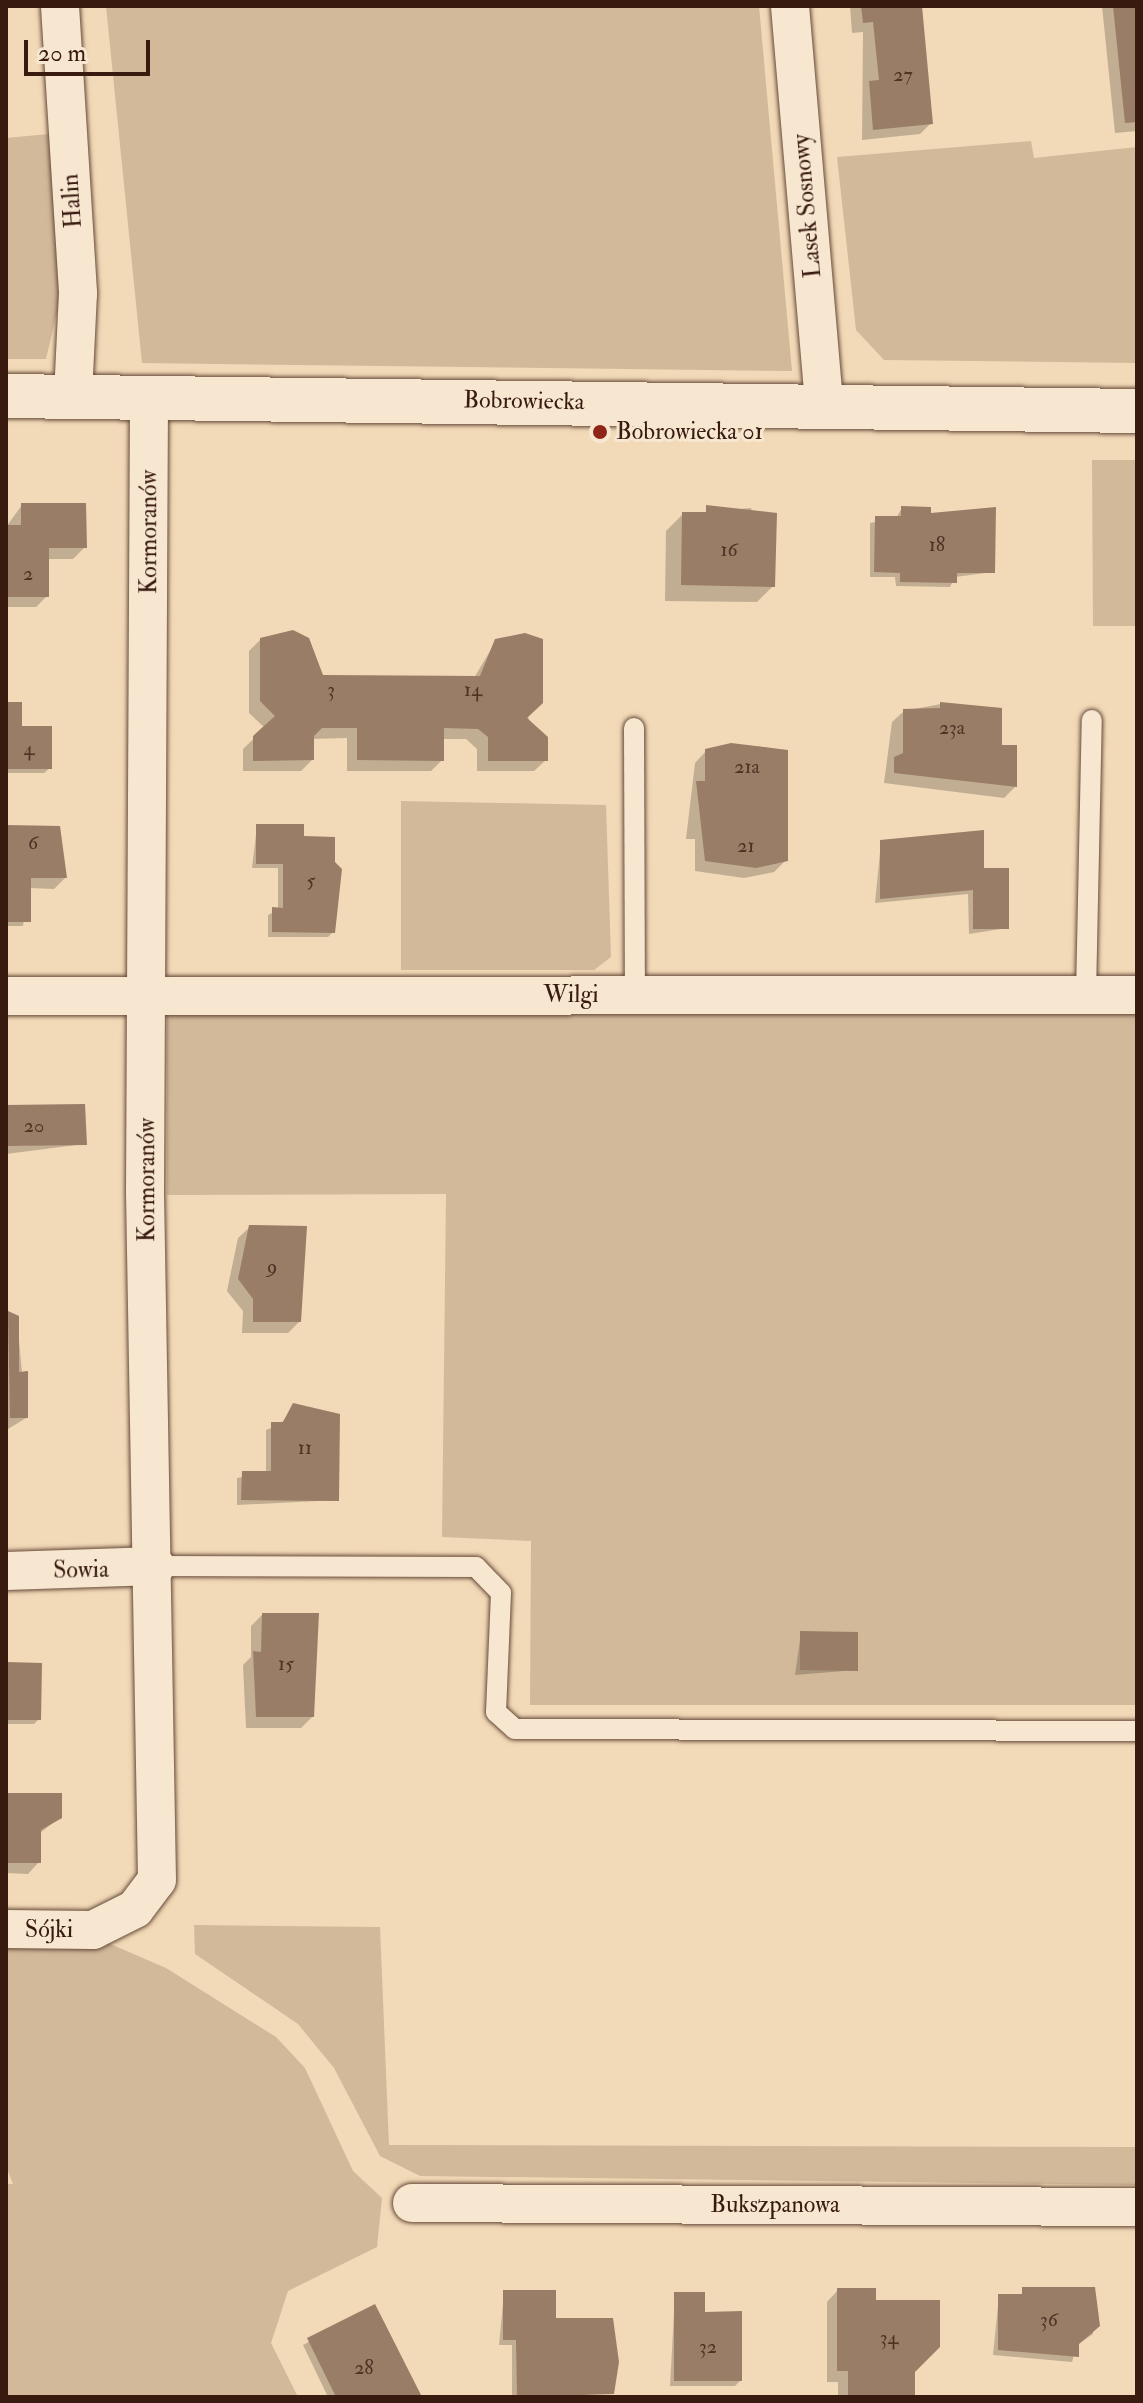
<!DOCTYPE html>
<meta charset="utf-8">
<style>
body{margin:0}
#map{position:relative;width:1143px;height:2403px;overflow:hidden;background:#f2d9b7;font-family:"IM FELL Double Pica",serif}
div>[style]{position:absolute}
.green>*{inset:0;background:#d2b99a}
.shadow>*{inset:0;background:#0003}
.building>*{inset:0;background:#997d66}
.roads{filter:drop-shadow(0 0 2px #664a39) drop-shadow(0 0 2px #664a39)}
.service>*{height:20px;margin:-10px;padding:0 10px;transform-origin:10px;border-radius:10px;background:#f7e6d0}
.minor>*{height:38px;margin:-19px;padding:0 19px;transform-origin:19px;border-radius:19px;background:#f7e6d0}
.tertiary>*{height:44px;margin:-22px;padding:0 22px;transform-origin:22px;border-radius:22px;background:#f7e6d0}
.dots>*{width:22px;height:22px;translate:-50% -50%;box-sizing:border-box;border:4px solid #f7e6d0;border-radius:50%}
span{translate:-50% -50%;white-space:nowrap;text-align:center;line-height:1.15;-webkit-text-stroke:6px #f7e6d0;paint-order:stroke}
.number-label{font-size:20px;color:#503325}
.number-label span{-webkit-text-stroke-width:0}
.street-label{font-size:24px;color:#381a0f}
.poi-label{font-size:24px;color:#381a0f}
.left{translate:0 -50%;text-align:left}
.frame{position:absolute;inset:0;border:8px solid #381a0f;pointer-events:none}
.scale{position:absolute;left:24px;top:40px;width:126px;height:36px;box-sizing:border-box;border:4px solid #381a0f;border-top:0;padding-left:10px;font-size:24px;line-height:28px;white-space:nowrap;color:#381a0f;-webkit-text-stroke:6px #f7e6d0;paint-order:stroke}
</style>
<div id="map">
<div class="green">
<i style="clip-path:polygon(106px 6px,759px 6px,792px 371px,142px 363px)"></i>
<i style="clip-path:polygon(49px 134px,60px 299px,46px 359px,6px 359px,6px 138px)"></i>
<i style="clip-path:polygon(1031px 141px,1034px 158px,1137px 147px,1137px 363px,884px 360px,856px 330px,837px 157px)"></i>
<i style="clip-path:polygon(1092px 460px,1137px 460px,1137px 626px,1093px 626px)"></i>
<i style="clip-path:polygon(401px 801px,606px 805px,611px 957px,594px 970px,401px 970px)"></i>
<i style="clip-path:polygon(167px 1003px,1137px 1008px,1137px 1705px,530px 1705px,531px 1541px,442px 1537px,446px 1194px,167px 1195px)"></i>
<i style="clip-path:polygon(194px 1925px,380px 1927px,389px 2145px,1137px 2147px,1137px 2185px,420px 2176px,380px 2156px,334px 2068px,298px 2024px,195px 1954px)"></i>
<i style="clip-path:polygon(6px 1940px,101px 1940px,166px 1968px,276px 2037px,305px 2068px,353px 2171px,382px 2198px,377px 2247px,288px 2291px,271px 2343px,298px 2397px,6px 2397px,6px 2184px,13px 2184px,6px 2166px)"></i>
</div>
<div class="shadow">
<i style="clip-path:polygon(850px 6px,920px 6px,931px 123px,920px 134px,862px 140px,863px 32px,852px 33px)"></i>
<i style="clip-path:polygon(1102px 6px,1137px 6px,1137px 131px,1115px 133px)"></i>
<i style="clip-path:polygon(22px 505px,85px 547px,73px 559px,47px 559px,47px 596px,36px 607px,6px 607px,6px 527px)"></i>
<i style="clip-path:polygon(751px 508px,773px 586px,757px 602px,665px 601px,666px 531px,683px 514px)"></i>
<i style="clip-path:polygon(902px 508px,929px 515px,993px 572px,955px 577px,950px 587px,896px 586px,895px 577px,870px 577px,870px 523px,896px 518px)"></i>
<i style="clip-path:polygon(261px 639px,322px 677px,474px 678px,496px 641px,546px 760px,534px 771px,477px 771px,477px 749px,466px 739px,442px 739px,442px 760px,431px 771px,347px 771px,347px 738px,312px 739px,312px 760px,301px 771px,243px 771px,243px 749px,265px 728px,249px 713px,249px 651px)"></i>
<i style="clip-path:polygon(6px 704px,50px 768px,44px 773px,6px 773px)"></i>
<i style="clip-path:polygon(941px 704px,1000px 747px,1015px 787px,1004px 798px,884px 783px,892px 722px,904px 711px)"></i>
<i style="clip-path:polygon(1137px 731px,1137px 791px,1136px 791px,1136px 732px)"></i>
<i style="clip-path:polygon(756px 746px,786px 751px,786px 860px,774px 872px,744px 878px,695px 871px,695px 839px,686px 839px,695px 763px,706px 751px)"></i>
<i style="clip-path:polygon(257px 826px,302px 838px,333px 932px,328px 937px,268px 937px,268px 915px,278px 910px,278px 868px,252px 868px)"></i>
<i style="clip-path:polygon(6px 827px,65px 878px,54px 889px,29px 888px,23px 926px,6px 926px)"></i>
<i style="clip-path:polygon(881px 842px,982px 870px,1007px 928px,969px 934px,968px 894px,875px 903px)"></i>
<i style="clip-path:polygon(1137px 888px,1137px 936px,1136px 936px,1136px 889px)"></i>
<i style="clip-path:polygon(6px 1107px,84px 1144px,6px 1154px)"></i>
<i style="clip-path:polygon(250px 1227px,299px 1322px,288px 1333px,242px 1333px,243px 1311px,227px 1291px,238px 1238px)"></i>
<i style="clip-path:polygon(6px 1318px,17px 1318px,26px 1418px,8px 1429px,6px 1476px)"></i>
<i style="clip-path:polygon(294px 1405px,337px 1500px,237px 1505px,237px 1478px,266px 1473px,266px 1430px,281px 1424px)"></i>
<i style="clip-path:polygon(262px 1615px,312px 1717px,301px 1728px,246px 1728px,243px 1665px,251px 1657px,251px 1626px)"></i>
<i style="clip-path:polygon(801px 1633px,856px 1670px,795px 1675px)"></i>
<i style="clip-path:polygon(6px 1668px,39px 1719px,34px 1724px,6px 1724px)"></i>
<i style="clip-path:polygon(6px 1795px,60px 1817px,39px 1834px,39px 1862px,28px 1874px,6px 1873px)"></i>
<i style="clip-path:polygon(1093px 2289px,1093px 2334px,1077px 2345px,1072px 2362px,993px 2355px,999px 2296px)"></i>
<i style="clip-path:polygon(838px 2290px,874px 2302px,913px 2371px,913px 2397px,838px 2397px,838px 2382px,827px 2382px,827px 2302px)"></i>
<i style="clip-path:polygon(504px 2292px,554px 2320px,612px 2393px,512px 2397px,512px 2345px,499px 2345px)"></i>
<i style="clip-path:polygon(675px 2294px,703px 2314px,740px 2381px,735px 2386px,670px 2386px)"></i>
<i style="clip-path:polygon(374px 2307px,416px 2397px,328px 2397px,303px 2345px)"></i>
</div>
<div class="building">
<i style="clip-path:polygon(861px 6px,922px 6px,933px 124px,873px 130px,869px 81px,879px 80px,873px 22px,863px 23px)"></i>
<i style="clip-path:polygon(1113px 6px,1137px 6px,1137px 122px,1125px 123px)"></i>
<i style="clip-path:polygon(21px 503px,86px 503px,87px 548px,49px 548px,49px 597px,6px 597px,6px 525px,21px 525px)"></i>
<i style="clip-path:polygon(706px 505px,777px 513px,775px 587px,681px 585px,682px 512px,706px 512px)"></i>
<i style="clip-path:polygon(901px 506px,931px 507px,931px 513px,996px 507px,995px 573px,957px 573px,957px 583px,900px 582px,900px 573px,874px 572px,875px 516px,901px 516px)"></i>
<i style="clip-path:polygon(293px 630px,309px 638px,323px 675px,480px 676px,495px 639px,525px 633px,543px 639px,543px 703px,527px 718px,548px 737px,548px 761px,488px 761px,488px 737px,478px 729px,444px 728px,444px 761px,357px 760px,357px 728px,322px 728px,314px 736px,314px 760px,253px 761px,253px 736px,275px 716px,260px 701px,260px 638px)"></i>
<i style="clip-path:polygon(6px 702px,22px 702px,22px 726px,52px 726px,52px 769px,6px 769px)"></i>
<i style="clip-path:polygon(940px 702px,1002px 708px,1002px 745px,1017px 745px,1017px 787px,894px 773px,894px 757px,903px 753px,903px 709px,940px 708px)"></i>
<i style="clip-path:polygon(731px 743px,788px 750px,788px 861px,756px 868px,705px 861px,696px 781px,705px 781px,705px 749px)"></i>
<i style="clip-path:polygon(256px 824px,304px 824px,304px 836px,335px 837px,335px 862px,342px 869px,335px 933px,272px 932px,272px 907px,283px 908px,283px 864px,256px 864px)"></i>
<i style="clip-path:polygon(6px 825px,60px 826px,67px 878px,31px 878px,31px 922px,6px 922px)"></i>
<i style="clip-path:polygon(984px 830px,984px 868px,1009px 868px,1009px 929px,973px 929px,973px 890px,880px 899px,880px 840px)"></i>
<i style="clip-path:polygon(85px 1104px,87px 1145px,6px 1146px,6px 1105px)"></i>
<i style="clip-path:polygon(249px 1225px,307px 1226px,301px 1322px,253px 1322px,253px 1299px,238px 1279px)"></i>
<i style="clip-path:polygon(8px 1311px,19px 1316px,19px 1372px,28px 1371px,28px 1418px,10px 1418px,11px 1474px)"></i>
<i style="clip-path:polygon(293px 1403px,340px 1414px,339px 1501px,241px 1500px,242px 1471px,271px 1471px,271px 1422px,283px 1422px)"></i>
<i style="clip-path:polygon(262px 1613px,319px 1613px,314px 1717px,256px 1717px,253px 1651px,261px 1652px)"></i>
<i style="clip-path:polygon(800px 1631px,858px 1632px,858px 1671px,800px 1670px)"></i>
<i style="clip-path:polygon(6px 1662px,42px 1663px,41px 1720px,6px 1720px)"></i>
<i style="clip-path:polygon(6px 1793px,62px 1793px,62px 1818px,41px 1830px,41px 1863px,6px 1863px)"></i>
<i style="clip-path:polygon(1022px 2287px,1095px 2287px,1100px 2326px,1079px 2344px,1079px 2357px,998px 2350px,998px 2294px,1022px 2294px)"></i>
<i style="clip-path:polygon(837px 2288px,876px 2288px,876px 2300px,940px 2300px,940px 2347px,915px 2372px,915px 2397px,848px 2397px,848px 2371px,837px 2371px)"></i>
<i style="clip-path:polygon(503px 2290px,556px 2290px,556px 2318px,613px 2318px,619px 2362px,614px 2394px,517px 2397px,516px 2340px,503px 2340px)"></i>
<i style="clip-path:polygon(674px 2292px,705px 2292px,705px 2312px,742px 2311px,742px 2381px,674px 2381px)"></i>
<i style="clip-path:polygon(375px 2304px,421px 2395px,417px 2397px,336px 2397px,307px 2338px)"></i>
</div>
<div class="roads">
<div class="service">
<i style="left:634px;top:728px;width:267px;rotate:89.8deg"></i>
<i style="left:1086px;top:995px;width:275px;rotate:-88.8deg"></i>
<i style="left:156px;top:1566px;width:320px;rotate:0.2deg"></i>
<i style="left:476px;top:1567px;width:36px;rotate:46deg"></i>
<i style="left:501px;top:1593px;width:119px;rotate:92.4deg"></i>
<i style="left:496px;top:1712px;width:25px;rotate:42deg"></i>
<i style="left:515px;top:1729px;width:622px;rotate:0.18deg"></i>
</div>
<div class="minor">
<i style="left:60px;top:6px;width:288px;rotate:86.4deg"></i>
<i style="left:78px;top:293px;width:103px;rotate:92.8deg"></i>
<i style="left:790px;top:6px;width:400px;rotate:85.1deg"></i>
<i style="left:6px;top:996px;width:1131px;rotate:-0.05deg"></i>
<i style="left:6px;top:1571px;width:150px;rotate:-1.9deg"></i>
<i style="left:6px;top:1929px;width:87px;rotate:0.7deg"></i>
<i style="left:93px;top:1930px;width:47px;rotate:-26.6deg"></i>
<i style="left:135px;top:1909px;width:36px;rotate:-53deg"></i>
<i style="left:157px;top:1880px;width:687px;rotate:-91deg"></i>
<i style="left:145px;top:1193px;width:797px;rotate:-89.71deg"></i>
<i style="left:412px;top:2203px;width:725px;rotate:0.32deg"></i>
</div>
<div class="tertiary">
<i style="left:6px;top:396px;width:1131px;rotate:0.76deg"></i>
</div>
</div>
<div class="dots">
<i style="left:600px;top:432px;background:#8f2418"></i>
</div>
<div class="number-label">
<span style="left:903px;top:74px">27</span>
<span style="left:937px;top:544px">18</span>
<span style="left:729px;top:549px">16</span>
<span style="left:28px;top:573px">2</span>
<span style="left:331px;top:689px">3</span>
<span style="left:473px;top:689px">14</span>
<span style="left:952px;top:727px">23a</span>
<span style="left:29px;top:748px">4</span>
<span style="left:747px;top:766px">21a</span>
<span style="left:33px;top:842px">6</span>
<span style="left:746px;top:845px">21</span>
<span style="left:311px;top:880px">5</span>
<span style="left:34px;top:1125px">20</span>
<span style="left:272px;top:1266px">9</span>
<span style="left:305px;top:1447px">11</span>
<span style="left:286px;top:1663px">15</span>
<span style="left:1049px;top:2319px">36</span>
<span style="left:889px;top:2337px">34</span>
<span style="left:708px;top:2346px">32</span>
<span style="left:364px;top:2367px">28</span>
</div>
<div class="street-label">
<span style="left:72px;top:201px;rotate:-94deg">Halin</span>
<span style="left:807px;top:206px;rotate:-95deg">Lasek Sosnowy</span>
<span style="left:524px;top:401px;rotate:1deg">Bobrowiecka</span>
<span style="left:149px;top:532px;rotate:-90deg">Kormoranów</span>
<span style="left:571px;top:995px">Wilgi</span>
<span style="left:147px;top:1180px;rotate:-90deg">Kormoranów</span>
<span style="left:81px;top:1570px;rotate:-1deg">Sowia</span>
<span style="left:49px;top:1930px">Sójki</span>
<span style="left:775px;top:2205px">Bukszpanowa</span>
</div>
<div class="poi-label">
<span class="left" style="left:616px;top:432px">Bobrowiecka 01</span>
</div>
<div class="frame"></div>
<div class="scale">20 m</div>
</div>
